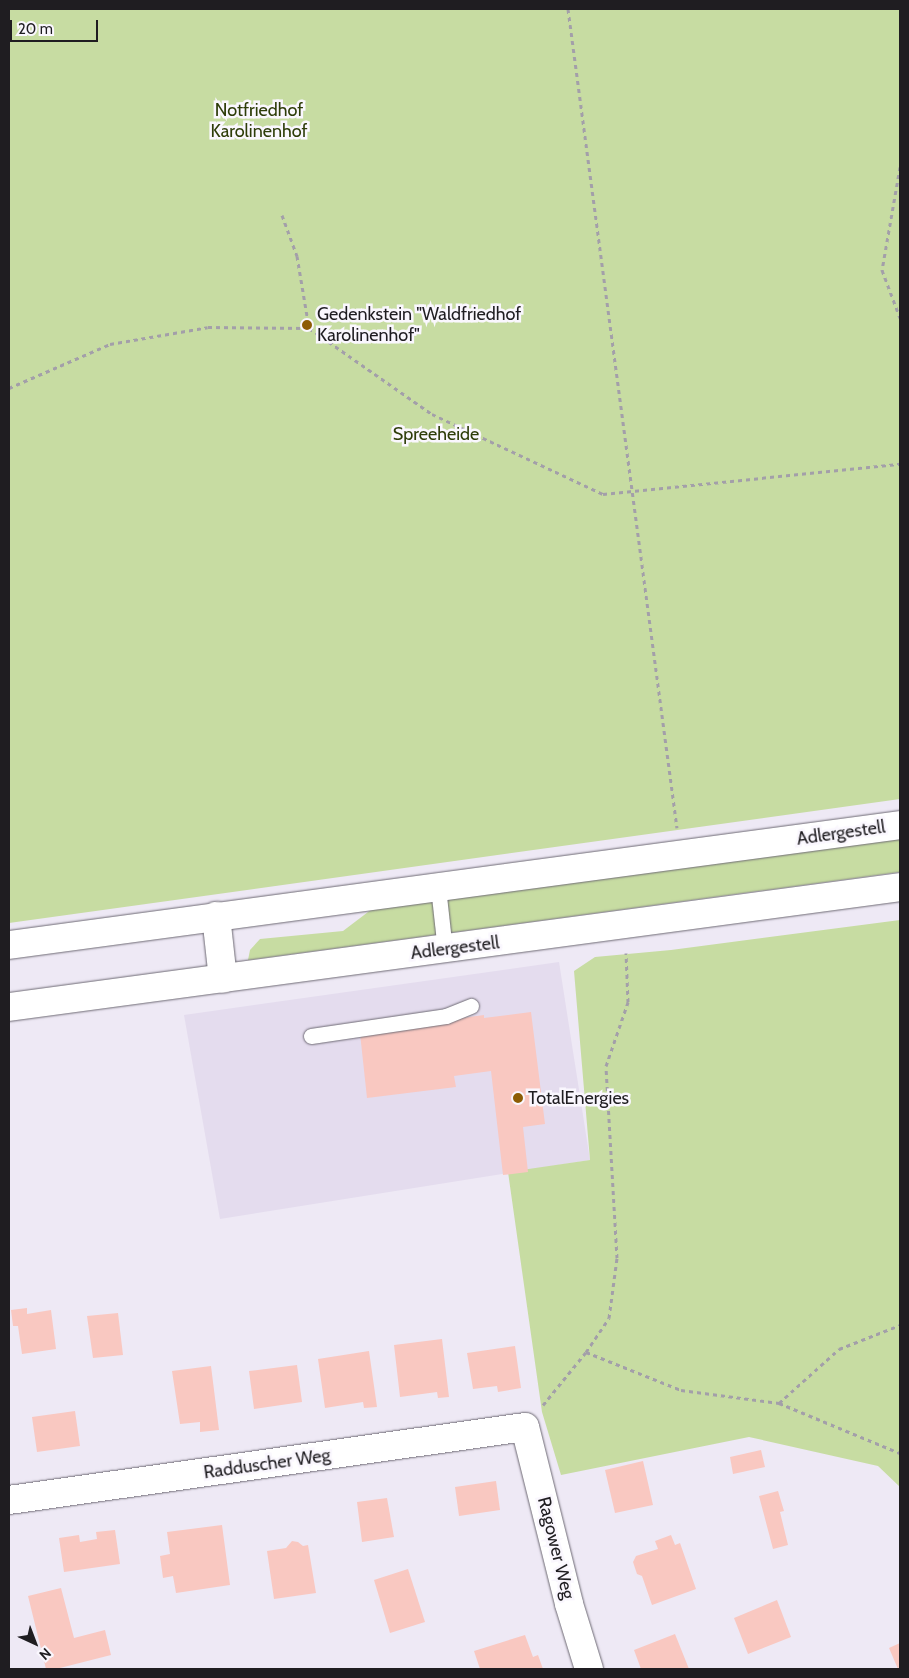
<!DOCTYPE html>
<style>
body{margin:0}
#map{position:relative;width:909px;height:1678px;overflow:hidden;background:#eee9f5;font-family:Cabin,sans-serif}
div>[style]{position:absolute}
.built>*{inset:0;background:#e4dcee}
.green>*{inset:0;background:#c7dca2}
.building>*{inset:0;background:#f9c8c1}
.path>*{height:3px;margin-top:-1.5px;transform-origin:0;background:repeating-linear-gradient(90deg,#a39fa9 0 4px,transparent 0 8px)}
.roads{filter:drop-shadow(0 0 1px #6e6a74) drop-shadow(0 0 1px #6e6a74)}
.lane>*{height:15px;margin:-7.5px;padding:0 7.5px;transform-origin:7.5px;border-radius:7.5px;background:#fff}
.street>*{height:28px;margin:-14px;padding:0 14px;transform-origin:14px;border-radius:14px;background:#fff}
.secondary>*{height:28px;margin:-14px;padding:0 14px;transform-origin:14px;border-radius:14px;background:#fff}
.dots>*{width:14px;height:14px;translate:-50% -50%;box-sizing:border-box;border:2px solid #faf7fe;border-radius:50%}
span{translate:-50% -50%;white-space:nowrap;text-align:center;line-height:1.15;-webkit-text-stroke:5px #faf7fe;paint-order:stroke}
.park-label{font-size:18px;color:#2e3d09}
.poi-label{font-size:18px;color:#1f1d21}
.left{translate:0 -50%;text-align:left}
.street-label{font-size:18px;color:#1f1d21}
.frame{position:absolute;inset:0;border:10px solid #1f1d21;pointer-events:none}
.north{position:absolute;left:10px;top:1618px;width:50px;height:50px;-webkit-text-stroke:4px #faf7fe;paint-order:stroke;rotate:137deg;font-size:14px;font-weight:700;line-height:20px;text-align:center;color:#1f1d21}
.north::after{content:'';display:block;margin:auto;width:18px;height:22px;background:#1f1d21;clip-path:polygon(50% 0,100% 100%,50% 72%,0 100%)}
.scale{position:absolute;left:10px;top:20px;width:88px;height:22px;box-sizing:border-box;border:2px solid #1f1d21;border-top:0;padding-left:6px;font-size:15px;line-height:18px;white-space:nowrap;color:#1f1d21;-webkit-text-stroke:4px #faf7fe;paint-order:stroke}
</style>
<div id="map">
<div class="built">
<i style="clip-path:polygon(559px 962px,590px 1160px,220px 1219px,184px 1015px)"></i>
</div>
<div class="green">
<i style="clip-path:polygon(9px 9px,900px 9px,900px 799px,9px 923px)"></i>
<i style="clip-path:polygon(900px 838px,900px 872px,248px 960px,250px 950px,260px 939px,343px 931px,372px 909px)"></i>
<i style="clip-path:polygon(900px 920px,900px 1487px,878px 1466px,749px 1437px,561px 1475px,542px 1412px,508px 1172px,590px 1160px,574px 971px,595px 957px,671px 950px)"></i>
</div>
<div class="building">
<i style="clip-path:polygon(531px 1012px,545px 1124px,523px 1127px,528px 1172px,503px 1175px,491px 1071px,454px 1076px,456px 1087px,367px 1098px,359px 1024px,447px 1020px,484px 1015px,484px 1018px)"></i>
<i style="clip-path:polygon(27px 1308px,27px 1314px,51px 1310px,56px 1349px,22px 1354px,18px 1326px,13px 1326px,11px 1310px)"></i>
<i style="clip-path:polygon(118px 1313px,123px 1355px,93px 1358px,87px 1316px)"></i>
<i style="clip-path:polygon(442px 1339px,449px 1397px,438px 1398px,437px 1392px,400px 1397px,394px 1345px)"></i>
<i style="clip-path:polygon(515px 1346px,521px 1388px,498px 1392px,497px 1386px,473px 1389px,467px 1353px)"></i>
<i style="clip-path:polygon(369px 1351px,377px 1407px,364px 1408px,363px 1402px,325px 1408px,318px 1359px)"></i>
<i style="clip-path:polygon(297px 1365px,302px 1402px,254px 1409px,249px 1371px)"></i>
<i style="clip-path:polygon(211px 1366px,219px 1430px,200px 1432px,200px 1422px,180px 1424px,172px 1371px)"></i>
<i style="clip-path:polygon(75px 1411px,80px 1446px,37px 1452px,32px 1417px)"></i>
<i style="clip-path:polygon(761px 1450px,765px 1467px,733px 1474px,730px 1457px)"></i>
<i style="clip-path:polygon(643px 1461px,653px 1505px,615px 1513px,605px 1470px)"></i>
<i style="clip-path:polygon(496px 1481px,500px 1510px,459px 1516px,455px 1487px)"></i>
<i style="clip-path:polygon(778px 1491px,784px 1511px,780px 1512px,788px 1545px,773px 1549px,759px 1496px)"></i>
<i style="clip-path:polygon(387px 1498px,394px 1537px,362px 1542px,357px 1502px)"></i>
<i style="clip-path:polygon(222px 1525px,230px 1585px,176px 1593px,173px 1576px,163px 1578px,160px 1556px,170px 1554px,167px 1532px)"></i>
<i style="clip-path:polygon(115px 1530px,120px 1564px,64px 1572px,59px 1538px,79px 1535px,80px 1542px,97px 1539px,96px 1532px)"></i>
<i style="clip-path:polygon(671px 1535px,675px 1545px,680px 1543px,696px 1589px,652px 1605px,642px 1576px,637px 1574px,633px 1562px,636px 1556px,658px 1549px,655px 1541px)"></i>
<i style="clip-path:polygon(292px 1541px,298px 1542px,303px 1546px,308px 1545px,316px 1593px,274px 1599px,267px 1551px,286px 1548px)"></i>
<i style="clip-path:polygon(408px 1569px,425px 1622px,390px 1633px,374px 1580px)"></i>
<i style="clip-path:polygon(61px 1588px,74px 1638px,105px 1630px,111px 1655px,56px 1669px,46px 1669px,28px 1596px)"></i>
<i style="clip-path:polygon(777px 1600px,791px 1637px,748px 1654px,734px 1618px)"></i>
<i style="clip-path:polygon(675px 1634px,689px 1669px,641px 1669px,634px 1650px)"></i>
<i style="clip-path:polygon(525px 1635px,533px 1657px,538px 1655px,543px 1669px,480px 1669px,474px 1651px)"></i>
<i style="clip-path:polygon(900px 1643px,900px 1669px,898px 1669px,889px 1648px)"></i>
</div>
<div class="path">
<i style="left:568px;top:9px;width:826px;rotate:82.42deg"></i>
<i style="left:900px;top:167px;width:105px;rotate:99.9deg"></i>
<i style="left:882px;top:270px;width:51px;rotate:69.4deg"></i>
<i style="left:282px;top:215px;width:44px;rotate:69.9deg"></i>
<i style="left:297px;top:256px;width:73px;rotate:80.5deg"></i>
<i style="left:9px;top:388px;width:110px;rotate:-23.5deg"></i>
<i style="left:110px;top:344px;width:99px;rotate:-9.8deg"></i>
<i style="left:208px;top:327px;width:101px;rotate:0.6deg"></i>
<i style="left:309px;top:328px;width:150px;rotate:35deg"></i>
<i style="left:432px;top:414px;width:189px;rotate:25.1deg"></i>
<i style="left:603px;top:494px;width:299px;rotate:-5.8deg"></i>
<i style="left:586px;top:1352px;width:41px;rotate:-55.9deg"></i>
<i style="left:609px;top:1318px;width:61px;rotate:-82.4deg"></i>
<i style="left:617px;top:1258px;width:192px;rotate:-93.3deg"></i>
<i style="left:606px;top:1066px;width:68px;rotate:-71deg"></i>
<i style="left:628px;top:1002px;width:49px;rotate:-92.3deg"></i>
<i style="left:779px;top:1403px;width:81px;rotate:-42deg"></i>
<i style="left:839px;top:1349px;width:66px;rotate:-21.5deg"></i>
<i style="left:543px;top:1405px;width:68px;rotate:-50.9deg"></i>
<i style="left:586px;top:1352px;width:102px;rotate:21.8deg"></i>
<i style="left:681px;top:1390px;width:99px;rotate:7.6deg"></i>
<i style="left:779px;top:1403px;width:131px;rotate:22.5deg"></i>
</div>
<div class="roads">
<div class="lane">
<i style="left:438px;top:887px;width:63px;rotate:83.7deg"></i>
<i style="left:311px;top:1036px;width:136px;rotate:-8.4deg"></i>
<i style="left:446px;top:1016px;width:27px;rotate:-22deg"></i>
</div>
<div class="street">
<i style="left:9px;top:1500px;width:521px;rotate:-8.05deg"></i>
<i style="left:525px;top:1427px;width:182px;rotate:76deg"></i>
<i style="left:569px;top:1604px;width:68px;rotate:72.9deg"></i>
</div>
<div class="secondary">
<i style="left:216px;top:916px;width:63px;rotate:83.7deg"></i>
<i style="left:9px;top:945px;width:899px;rotate:-7.67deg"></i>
<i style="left:9px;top:1007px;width:899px;rotate:-7.67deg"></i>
</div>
</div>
<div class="dots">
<i style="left:307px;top:325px;background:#8d5d05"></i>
<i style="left:518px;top:1098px;background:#8d5d05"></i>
</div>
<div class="park-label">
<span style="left:259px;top:121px">Notfriedhof<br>Karolinenhof</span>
<span style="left:436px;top:434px">Spreeheide</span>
</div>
<div class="poi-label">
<span class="left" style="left:317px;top:325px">Gedenkstein "Waldfriedhof<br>Karolinenhof"</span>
<span class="left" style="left:528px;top:1098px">TotalEnergies</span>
</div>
<div class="street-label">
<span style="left:841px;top:833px;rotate:-8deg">Adlergestell</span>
<span style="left:455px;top:948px;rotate:-7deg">Adlergestell</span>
<span style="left:267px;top:1464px;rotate:-8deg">Radduscher Weg</span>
<span style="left:556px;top:1548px;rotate:76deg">Ragower Weg</span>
</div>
<div class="frame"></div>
<div class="north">N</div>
<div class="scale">20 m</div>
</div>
